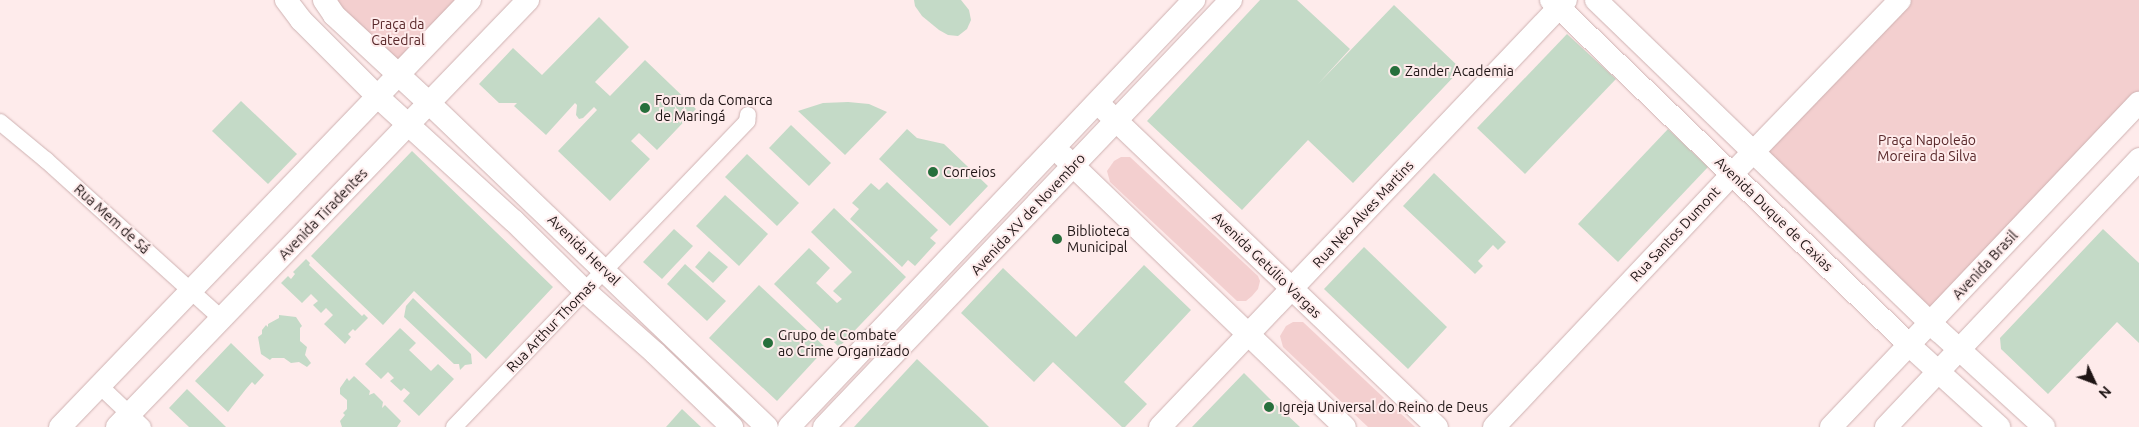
<!DOCTYPE html>
<meta charset="utf-8">
<style>
body{margin:0}
#map{position:relative;width:2139px;height:427px;overflow:hidden;background:#feebeb;font-family:Ubuntu,sans-serif}
div>[style]{position:absolute}
.green>*{inset:0;background:#f3cfcf}
.building>*{inset:0;background:#c4dac7}
.roads{filter:drop-shadow(0 0 1px #ceb1b1) drop-shadow(0 0 1px #ceb1b1)}
.street>*{height:16px;margin:-8px;padding:0 8px;transform-origin:8px;border-radius:8px;background:#fff}
.secondary>*{height:22px;margin:-11px;padding:0 11px;transform-origin:11px;border-radius:11px;background:#fff}
.dots>*{width:14px;height:14px;translate:-50% -50%;box-sizing:border-box;border:2px solid #feebeb;border-radius:50%}
span{translate:-50% -50%;white-space:nowrap;text-align:center;line-height:1.15;-webkit-text-stroke:4px #feebeb;paint-order:stroke}
.park-label{font-size:14px;color:#5a292b}
.poi-label{font-size:14px;color:#1f1515}
.left{translate:0 -50%;text-align:left}
.street-label{font-size:14px;color:#1f1515}
.north{position:absolute;left:2069px;top:357px;width:50px;height:50px;-webkit-text-stroke:4px #feebeb;paint-order:stroke;rotate:133deg;font-size:14px;font-weight:700;line-height:20px;text-align:center;color:#1f1515}
.north::after{content:'';display:block;margin:auto;width:18px;height:22px;background:#1f1515;clip-path:polygon(50% 0,100% 100%,50% 72%,0 100%)}
</style>
<div id="map">
<div class="green">
<i style="clip-path:polygon(324px 0,470px 0,399px 76px)"></i>
<i style="clip-path:polygon(1900px 0,2139px 0,2139px 103px,1930px 323px,1753px 153px)"></i>
<i style="clip-path:polygon(1121px 157px,1130px 157px,1258px 276px,1260px 281px,1258px 289px,1252px 296px,1246px 301px,1237px 301px,1110px 182px,1107px 171px,1114px 161px)"></i>
<i style="clip-path:polygon(1293px 322px,1303px 322px,1415px 427px,1368px 427px,1283px 347px,1280px 336px,1286px 326px)"></i>
</div>
<div class="building">
<i style="clip-path:polygon(914px 0,961px 0,969px 10px,971px 20px,967px 29px,958px 36px,948px 35px,939px 30px,922px 16px,915px 6px)"></i>
<i style="clip-path:polygon(1260px 0,1297px 0,1350px 49px,1318px 84px,1394px 5px,1461px 69px,1353px 183px,1308px 140px,1242px 210px,1147px 121px)"></i>
<i style="clip-path:polygon(599px 17px,629px 47px,595px 82px,610px 96px,645px 60px,696px 109px,657px 150px,639px 133px,631px 141px,650px 159px,610px 201px,558px 151px,597px 110px,594px 107px,583px 118px,579px 119px,576px 115px,577px 105px,575px 103px,546px 135px,514px 106px,517px 103px,499px 103px,479px 84px,513px 48px,542px 75px)"></i>
<i style="clip-path:polygon(1567px 34px,1616px 79px,1525px 174px,1477px 128px)"></i>
<i style="clip-path:polygon(241px 101px,297px 154px,268px 184px,212px 131px)"></i>
<i style="clip-path:polygon(848px 102px,869px 104px,887px 112px,845px 155px,798px 111px,823px 103px)"></i>
<i style="clip-path:polygon(791px 125px,831px 163px,809px 186px,769px 148px)"></i>
<i style="clip-path:polygon(907px 129px,917px 138px,944px 144px,988px 186px,950px 226px,879px 159px)"></i>
<i style="clip-path:polygon(1668px 129px,1708px 167px,1618px 262px,1578px 224px)"></i>
<i style="clip-path:polygon(412px 151px,553px 287px,486px 359px,414px 291px,383px 325px,311px 256px)"></i>
<i style="clip-path:polygon(747px 154px,799px 203px,777px 226px,725px 177px)"></i>
<i style="clip-path:polygon(1434px 173px,1506px 242px,1498px 250px,1493px 245px,1478px 261px,1483px 266px,1475px 274px,1403px 206px)"></i>
<i style="clip-path:polygon(887px 182px,938px 230px,930px 238px,936px 243px,915px 266px,908px 260px,902px 267px,850px 219px,859px 209px,852px 203px,871px 183px,879px 190px)"></i>
<i style="clip-path:polygon(725px 195px,768px 234px,739px 266px,696px 226px)"></i>
<i style="clip-path:polygon(834px 208px,906px 277px,839px 347px,774px 284px,809px 248px,830px 268px,816px 283px,837px 303px,842px 299px,833px 291px,852px 272px,811px 232px)"></i>
<i style="clip-path:polygon(674px 229px,693px 246px,662px 279px,643px 262px)"></i>
<i style="clip-path:polygon(2103px 229px,2139px 263px,2139px 343px,2117px 322px,2048px 394px,2001px 349px,2000px 338px)"></i>
<i style="clip-path:polygon(1364px 247px,1447px 327px,1408px 369px,1324px 289px)"></i>
<i style="clip-path:polygon(709px 251px,728px 267px,713px 283px,695px 267px)"></i>
<i style="clip-path:polygon(306px 259px,310px 263px,309px 265px,362px 316px,364px 314px,368px 318px,355px 331px,353px 329px,348px 334px,351px 337px,345px 344px,324px 324px,333px 315px,326px 308px,321px 313px,313px 305px,318px 301px,311px 294px,302px 303px,281px 283px,288px 276px,291px 279px,295px 274px,293px 272px)"></i>
<i style="clip-path:polygon(685px 264px,726px 301px,707px 321px,667px 284px)"></i>
<i style="clip-path:polygon(1144px 265px,1191px 310px,1124px 382px,1147px 404px,1125px 427px,1122px 427px,1053px 362px,1034px 382px,961px 313px,1003px 268px,1076px 337px)"></i>
<i style="clip-path:polygon(759px 285px,826px 348px,777px 401px,709px 338px)"></i>
<i style="clip-path:polygon(413px 298px,471px 354px,472px 364px,465px 365px,460px 370px,459px 364px,454px 364px,404px 317px,406px 306px)"></i>
<i style="clip-path:polygon(279px 315px,296px 317px,302px 326px,300px 328px,300px 341px,307px 347px,305px 355px,311px 363px,307px 367px,299px 362px,291px 363px,284px 358px,272px 358px,270px 360px,261px 354px,258px 337px,262px 334px,262px 330px,266px 325px,268px 327px,268px 324px,279px 318px)"></i>
<i style="clip-path:polygon(400px 328px,416px 343px,409px 350px,431px 371px,438px 364px,454px 379px,419px 416px,403px 401px,410px 393px,404px 388px,401px 391px,390px 381px,394px 378px,388px 372px,381px 379px,365px 364px)"></i>
<i style="clip-path:polygon(231px 343px,264px 375px,255px 385px,252px 382px,246px 389px,228px 412px,195px 381px)"></i>
<i style="clip-path:polygon(917px 359px,981px 419px,989px 427px,854px 427px)"></i>
<i style="clip-path:polygon(1244px 373px,1269px 398px,1300px 427px,1192px 427px)"></i>
<i style="clip-path:polygon(354px 376px,370px 391px,369px 395px,374px 393px,383px 402px,382px 408px,385px 405px,401px 421px,397px 427px,342px 427px,340px 421px,345px 415px,343px 413px,347px 409px,347px 400px,340px 394px,340px 388px,347px 378px,349px 381px)"></i>
<i style="clip-path:polygon(187px 389px,226px 427px,189px 427px,169px 408px)"></i>
<i style="clip-path:polygon(682px 409px,701px 427px,666px 427px)"></i>
</div>
<div class="roads">
<div class="street">
<i style="left:0;top:122px;width:60px;rotate:39.6deg"></i>
<i style="left:46px;top:160px;width:237px;rotate:42.1deg"></i>
<i style="left:100px;top:386px;width:59px;rotate:43.6deg"></i>
<i style="left:454px;top:427px;width:424px;rotate:-46.2deg"></i>
<i style="left:747px;top:121px;width:6px;rotate:-81deg"></i>
</div>
<div class="secondary">
<i style="left:286px;top:0;width:25px;rotate:53deg"></i>
<i style="left:301px;top:20px;width:109px;rotate:45deg"></i>
<i style="left:378px;top:97px;width:184px;rotate:42.4deg"></i>
<i style="left:514px;top:221px;width:100px;rotate:44.6deg"></i>
<i style="left:585px;top:291px;width:94px;rotate:41.5deg"></i>
<i style="left:655px;top:353px;width:107px;rotate:43.9deg"></i>
<i style="left:324px;top:0;width:18px;rotate:56deg"></i>
<i style="left:334px;top:15px;width:129px;rotate:42.8deg"></i>
<i style="left:429px;top:103px;width:468px;rotate:43.8deg"></i>
<i style="left:1551px;top:0;width:497px;rotate:43.9deg"></i>
<i style="left:1909px;top:345px;width:122px;rotate:42.3deg"></i>
<i style="left:1596px;top:0;width:477px;rotate:44deg"></i>
<i style="left:1939px;top:331px;width:142px;rotate:42.4deg"></i>
<i style="left:1105px;top:110px;width:459px;rotate:43.7deg"></i>
<i style="left:1063px;top:156px;width:391px;rotate:43.9deg"></i>
<i style="left:60px;top:427px;width:592px;rotate:-46.16deg"></i>
<i style="left:117px;top:427px;width:593px;rotate:-46.09deg"></i>
<i style="left:789px;top:427px;width:589px;rotate:-46.51deg"></i>
<i style="left:824px;top:427px;width:590px;rotate:-46.37deg"></i>
<i style="left:1160px;top:427px;width:589px;rotate:-46.44deg"></i>
<i style="left:1494px;top:427px;width:349px;rotate:-46.7deg"></i>
<i style="left:1733px;top:173px;width:240px;rotate:-46deg"></i>
<i style="left:1831px;top:427px;width:447px;rotate:-46.5deg"></i>
<i style="left:1886px;top:427px;width:369px;rotate:-46.6deg"></i>
</div>
</div>
<div class="dots">
<i style="left:1395px;top:71px;background:#276f3c"></i>
<i style="left:645px;top:108px;background:#276f3c"></i>
<i style="left:933px;top:172px;background:#276f3c"></i>
<i style="left:1057px;top:239px;background:#276f3c"></i>
<i style="left:768px;top:343px;background:#276f3c"></i>
<i style="left:1269px;top:407px;background:#276f3c"></i>
</div>
<div class="park-label">
<span style="left:398px;top:32px">Praça da<br>Catedral</span>
<span style="left:1927px;top:148px">Praça Napoleão<br>Moreira da Silva</span>
</div>
<div class="poi-label">
<span class="left" style="left:1405px;top:71px">Zander Academia</span>
<span class="left" style="left:655px;top:108px">Forum da Comarca<br>de Maringá</span>
<span class="left" style="left:943px;top:172px">Correios</span>
<span class="left" style="left:1067px;top:239px">Biblioteca<br>Municipal</span>
<span class="left" style="left:778px;top:343px">Grupo de Combate<br>ao Crime Organizado</span>
<span class="left" style="left:1279px;top:407px">Igreja Universal do Reino de Deus</span>
</div>
<div class="street-label">
<span style="left:323px;top:214px;rotate:-46deg">Avenida Tiradentes</span>
<span style="left:1028px;top:214px;rotate:-47deg">Avenida XV de Novembro</span>
<span style="left:1363px;top:214px;rotate:-47deg">Rua Néo Alves Martins</span>
<span style="left:1774px;top:214px;rotate:44deg">Avenida Duque de Caxias</span>
<span style="left:112px;top:219px;rotate:42deg">Rua Mem de Sá</span>
<span style="left:1675px;top:234px;rotate:-47deg">Rua Santos Dumont</span>
<span style="left:584px;top:250px;rotate:44deg">Avenida Herval</span>
<span style="left:1267px;top:265px;rotate:44deg">Avenida Getúlio Vargas</span>
<span style="left:1985px;top:265px;rotate:-47deg">Avenida Brasil</span>
<span style="left:551px;top:326px;rotate:-46deg">Rua Arthur Thomas</span>
</div>
<div class="north">N</div>
</div>
